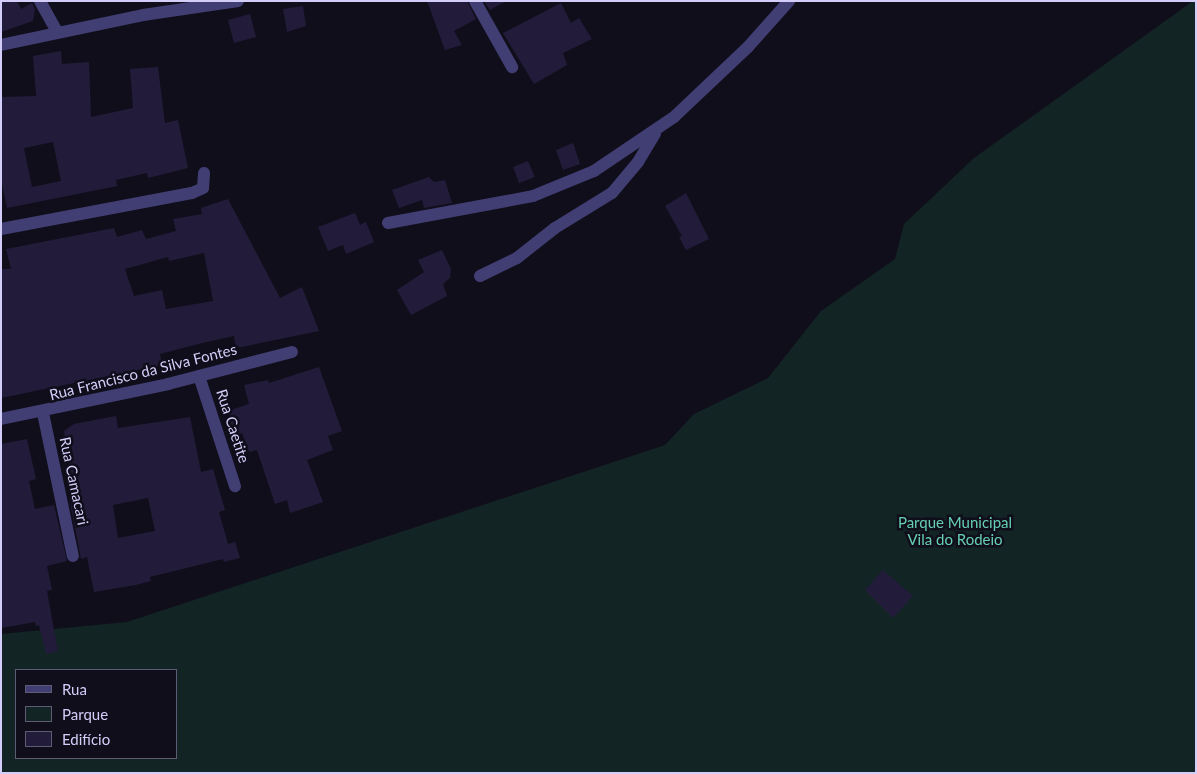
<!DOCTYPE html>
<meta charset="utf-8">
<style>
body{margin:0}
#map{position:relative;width:1197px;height:774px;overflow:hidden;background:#100e1b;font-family:Lato,sans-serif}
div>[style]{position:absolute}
.green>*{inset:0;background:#122424}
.building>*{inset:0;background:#221c3a}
.minor>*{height:12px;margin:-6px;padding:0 6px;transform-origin:6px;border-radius:6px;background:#413e74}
span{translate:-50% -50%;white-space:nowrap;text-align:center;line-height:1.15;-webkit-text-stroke:5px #100e1b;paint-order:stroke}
.street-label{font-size:15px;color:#d3cef9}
.park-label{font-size:15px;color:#65ceb4}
.frame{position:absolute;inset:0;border:2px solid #d3cef9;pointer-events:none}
.legend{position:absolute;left:15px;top:669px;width:162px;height:90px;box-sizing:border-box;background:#100e1b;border:1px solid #5e5b74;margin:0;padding:6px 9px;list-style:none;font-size:15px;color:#d3cef9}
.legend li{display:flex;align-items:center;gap:10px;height:25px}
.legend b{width:25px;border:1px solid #5e5b74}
</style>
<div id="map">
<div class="green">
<i style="clip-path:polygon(evenodd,1193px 1px,1196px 1px,1196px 773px,1px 773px,1px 634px,127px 622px,665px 445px,694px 414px,768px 378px,821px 311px,895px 259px,904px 224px,974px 158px,1193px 1px,16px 670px,176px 670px,176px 758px,16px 758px,16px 670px)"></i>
</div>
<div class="building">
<i style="clip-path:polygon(1px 1px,17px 1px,21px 9px,32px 3px,35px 9px,33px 21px,1px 32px)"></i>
<i style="clip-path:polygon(427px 1px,467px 1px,476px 19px,454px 31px,462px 45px,445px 50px)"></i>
<i style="clip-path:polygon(484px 1px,506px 1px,490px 10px)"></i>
<i style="clip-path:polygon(561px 3px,571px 23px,579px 18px,592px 39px,563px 53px,567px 65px,534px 84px,503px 33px)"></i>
<i style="clip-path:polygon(303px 6px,306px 26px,287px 32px,283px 9px)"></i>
<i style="clip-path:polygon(250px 14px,256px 37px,234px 43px,228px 20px)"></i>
<i style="clip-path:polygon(evenodd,61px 51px,62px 64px,89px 62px,91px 117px,133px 108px,130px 69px,158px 67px,165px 123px,178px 120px,188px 168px,148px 178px,147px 173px,116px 180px,117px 186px,7px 208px,1px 179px,1px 97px,36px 96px,33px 56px,61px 51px,53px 142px,61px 181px,32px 187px,24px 148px,53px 142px)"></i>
<i style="clip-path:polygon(573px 143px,580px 164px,563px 170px,556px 150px)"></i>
<i style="clip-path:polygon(528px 161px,535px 177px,519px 183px,513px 167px)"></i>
<i style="clip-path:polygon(429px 177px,434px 182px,445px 180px,452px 203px,424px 208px,422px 200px,399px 208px,392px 190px)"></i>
<i style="clip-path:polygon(686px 193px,709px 239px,686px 250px,679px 237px,682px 236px,665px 206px)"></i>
<i style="clip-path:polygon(evenodd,228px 199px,280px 298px,302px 287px,319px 331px,236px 348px,234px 336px,202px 343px,160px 354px,162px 365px,1px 398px,1px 269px,11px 269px,6px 249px,114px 228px,117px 237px,142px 230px,146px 239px,176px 231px,173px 219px,202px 214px,201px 208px,228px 199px,204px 253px,213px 301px,166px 309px,162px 290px,134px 296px,125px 269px,168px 257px,169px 261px,204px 253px)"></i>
<i style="clip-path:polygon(355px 213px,360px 225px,366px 222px,374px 242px,346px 254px,343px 245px,328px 251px,318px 227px)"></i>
<i style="clip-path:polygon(442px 250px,451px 269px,450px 278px,443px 284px,447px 296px,411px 315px,397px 290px,424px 272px,418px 260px)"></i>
<i style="clip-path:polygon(319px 367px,342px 431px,328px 436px,333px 450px,307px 460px,323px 502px,290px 513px,287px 500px,275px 504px,257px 450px,249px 452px,242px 433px,234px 436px,228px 411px,249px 404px,244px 385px,268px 380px,269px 383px)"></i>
<i style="clip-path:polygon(evenodd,116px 416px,118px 428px,190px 417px,201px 472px,213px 469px,225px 510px,219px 512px,228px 544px,235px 542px,240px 558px,224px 562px,223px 559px,150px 577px,151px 581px,136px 585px,94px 592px,87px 557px,81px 559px,70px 502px,75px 500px,64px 431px,74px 424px,116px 416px,148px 498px,155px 531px,118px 538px,113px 505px,148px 498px)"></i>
<i style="clip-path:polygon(27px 439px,36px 479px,29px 481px,35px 509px,54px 505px,67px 561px,47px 566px,52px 590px,47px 591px,58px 651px,46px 654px,39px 625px,36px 626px,35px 622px,1px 628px,1px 444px)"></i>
<i style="clip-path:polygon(883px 570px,913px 596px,893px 618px,865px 590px)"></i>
</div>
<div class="minor">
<i style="left:40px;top:1px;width:35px;rotate:61deg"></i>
<i style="left:475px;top:1px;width:76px;rotate:60.7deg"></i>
<i style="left:1px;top:45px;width:145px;rotate:-11.9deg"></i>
<i style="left:143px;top:15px;width:96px;rotate:-8.4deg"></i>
<i style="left:388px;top:223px;width:147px;rotate:-10.5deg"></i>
<i style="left:533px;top:196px;width:66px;rotate:-22.3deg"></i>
<i style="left:594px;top:171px;width:97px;rotate:-34deg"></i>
<i style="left:674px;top:117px;width:102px;rotate:-43.4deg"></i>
<i style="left:748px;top:47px;width:62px;rotate:-48.3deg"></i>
<i style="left:1px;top:229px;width:194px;rotate:-10.7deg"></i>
<i style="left:192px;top:193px;width:12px;rotate:-24deg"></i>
<i style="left:203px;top:188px;width:15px;rotate:-86deg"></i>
<i style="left:480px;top:276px;width:41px;rotate:-25.9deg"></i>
<i style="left:517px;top:258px;width:48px;rotate:-38.3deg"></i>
<i style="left:555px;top:228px;width:67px;rotate:-31.6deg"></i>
<i style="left:612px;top:193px;width:40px;rotate:-50deg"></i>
<i style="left:638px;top:162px;width:33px;rotate:-59deg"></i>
<i style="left:199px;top:376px;width:116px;rotate:71.9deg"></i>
<i style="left:43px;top:413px;width:146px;rotate:78.2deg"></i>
<i style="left:1px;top:419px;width:171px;rotate:-11.8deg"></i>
<i style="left:168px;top:384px;width:128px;rotate:-14.5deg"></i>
</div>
<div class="street-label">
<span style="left:143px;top:372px;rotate:-14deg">Rua Francisco da Silva Fontes</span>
<span style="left:233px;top:426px;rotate:72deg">Rua Caetite</span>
<span style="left:74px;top:481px;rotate:78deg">Rua Camacari</span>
</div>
<div class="park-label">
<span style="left:955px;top:531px">Parque Municipal<br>Vila do Rodeio</span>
</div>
<div class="frame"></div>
<ul class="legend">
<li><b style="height:6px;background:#413e74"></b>Rua</li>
<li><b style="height:14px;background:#122424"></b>Parque</li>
<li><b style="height:14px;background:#221c3a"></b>Edifício</li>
</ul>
</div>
